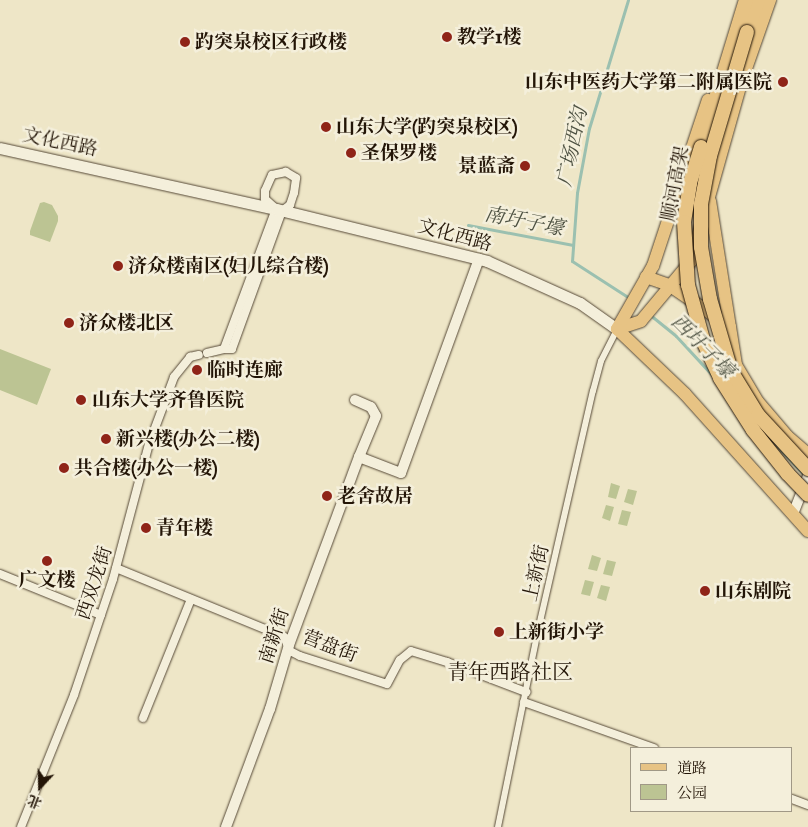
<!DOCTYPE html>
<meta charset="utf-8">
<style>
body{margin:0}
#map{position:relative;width:808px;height:827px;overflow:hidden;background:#eee6c7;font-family:"IM FELL Great Primer","Noto Serif SC",serif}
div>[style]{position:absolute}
.green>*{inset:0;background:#bcc493}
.stream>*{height:3px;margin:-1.5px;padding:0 1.5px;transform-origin:1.5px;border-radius:1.5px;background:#9bc0b0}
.roads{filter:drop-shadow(0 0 1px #564937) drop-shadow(0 0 1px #564937)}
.pedestrian>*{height:6px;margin:-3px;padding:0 3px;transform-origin:3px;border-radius:3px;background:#f4efdb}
.minor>*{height:8px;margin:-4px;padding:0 4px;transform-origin:4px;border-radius:4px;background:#f4efdb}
.tertiary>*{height:10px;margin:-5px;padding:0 5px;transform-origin:5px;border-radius:5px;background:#f4efdb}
.secondary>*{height:11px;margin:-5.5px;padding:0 5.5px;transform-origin:5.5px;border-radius:5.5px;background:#f4efdb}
.primary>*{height:12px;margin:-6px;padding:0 6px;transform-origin:6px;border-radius:6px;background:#e7c384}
.trunk>*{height:14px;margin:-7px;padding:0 7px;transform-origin:7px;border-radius:7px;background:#e7c384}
.bridges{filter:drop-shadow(0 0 1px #231507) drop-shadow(0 0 1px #231507)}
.trunk-bridge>*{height:14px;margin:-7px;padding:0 7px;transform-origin:7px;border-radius:7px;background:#e7c384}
.dots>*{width:14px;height:14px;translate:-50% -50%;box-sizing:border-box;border:2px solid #f4efdb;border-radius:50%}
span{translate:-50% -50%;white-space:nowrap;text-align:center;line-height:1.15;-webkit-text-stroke:5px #f4efdb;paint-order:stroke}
.poi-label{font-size:19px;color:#231507;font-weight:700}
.left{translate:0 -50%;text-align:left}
.right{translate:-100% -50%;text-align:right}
.street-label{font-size:19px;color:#231507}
.water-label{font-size:20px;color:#4d5142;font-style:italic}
.quarter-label{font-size:21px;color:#231507}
.legend{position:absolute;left:630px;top:747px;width:162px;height:65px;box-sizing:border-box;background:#f4efdb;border:1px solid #a09886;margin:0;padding:6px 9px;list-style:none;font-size:15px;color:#231507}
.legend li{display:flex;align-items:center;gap:10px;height:25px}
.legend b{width:25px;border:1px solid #a09886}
.north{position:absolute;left:15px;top:762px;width:50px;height:50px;-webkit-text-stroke:4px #f4efdb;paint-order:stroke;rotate:201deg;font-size:14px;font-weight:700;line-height:20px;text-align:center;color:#231507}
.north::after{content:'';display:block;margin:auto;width:18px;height:22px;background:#231507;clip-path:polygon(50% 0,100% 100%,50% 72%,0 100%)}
</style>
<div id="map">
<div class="green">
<i style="clip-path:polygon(44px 202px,52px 205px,58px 216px,58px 221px,50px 242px,30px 235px,30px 231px,40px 203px)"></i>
<i style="clip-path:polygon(0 349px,51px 369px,37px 405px,0 390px)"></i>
<i style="clip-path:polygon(611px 483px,620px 486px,616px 499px,608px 497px)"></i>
<i style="clip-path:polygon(628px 489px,637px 491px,633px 505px,624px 502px)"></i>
<i style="clip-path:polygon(606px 505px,614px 507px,610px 521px,602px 518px)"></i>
<i style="clip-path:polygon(622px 510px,631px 512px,627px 526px,618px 524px)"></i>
<i style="clip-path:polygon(592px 555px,601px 558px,597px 571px,588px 569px)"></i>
<i style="clip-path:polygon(607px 560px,616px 562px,612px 576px,603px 574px)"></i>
<i style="clip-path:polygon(585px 580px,594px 582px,590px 596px,581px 594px)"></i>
<i style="clip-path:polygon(601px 585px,610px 587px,606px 601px,597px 598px)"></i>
</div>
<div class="stream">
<i style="left:628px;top:0;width:134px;rotate:106.9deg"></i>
<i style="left:589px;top:128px;width:66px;rotate:100.5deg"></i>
<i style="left:577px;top:193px;width:68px;rotate:94.2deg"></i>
<i style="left:572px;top:261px;width:70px;rotate:32.8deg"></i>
<i style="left:468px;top:225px;width:107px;rotate:10.8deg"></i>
<i style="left:649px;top:314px;width:35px;rotate:39deg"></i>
<i style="left:676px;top:336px;width:54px;rotate:47.2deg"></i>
<i style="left:758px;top:425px;width:71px;rotate:47.3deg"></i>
</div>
<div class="roads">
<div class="pedestrian">
<i style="left:498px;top:827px;width:205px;rotate:-78.5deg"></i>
<i style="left:539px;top:626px;width:241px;rotate:-77.1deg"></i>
<i style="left:593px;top:391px;width:31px;rotate:-75deg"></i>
<i style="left:601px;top:361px;width:36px;rotate:-63deg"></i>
</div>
<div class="minor">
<i style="left:207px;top:353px;width:17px;rotate:-13deg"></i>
<i style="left:224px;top:349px;width:8px"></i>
<i style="left:232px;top:349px;width:147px;rotate:-70.1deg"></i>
<i style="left:282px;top:211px;width:10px;rotate:-37deg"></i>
<i style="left:290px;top:205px;width:13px;rotate:-72deg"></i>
<i style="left:294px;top:193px;width:15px;rotate:-82deg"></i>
<i style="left:296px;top:178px;width:12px;rotate:-149deg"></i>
<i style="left:286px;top:172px;width:14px;rotate:168deg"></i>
<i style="left:272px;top:175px;width:17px;rotate:114deg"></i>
<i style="left:265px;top:191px;width:8px;rotate:90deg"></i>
<i style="left:265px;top:199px;width:15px;rotate:42deg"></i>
<i style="left:276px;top:209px;width:149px;rotate:110.4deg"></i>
<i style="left:116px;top:568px;width:182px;rotate:22.3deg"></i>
<i style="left:284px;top:637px;width:15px;rotate:67deg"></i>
<i style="left:290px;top:651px;width:11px;rotate:27deg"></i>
<i style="left:300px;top:656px;width:91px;rotate:17.8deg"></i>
<i style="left:387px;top:684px;width:27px;rotate:-62deg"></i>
<i style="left:400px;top:660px;width:14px;rotate:-39deg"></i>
<i style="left:411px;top:651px;width:38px;rotate:17deg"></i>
<i style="left:447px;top:662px;width:85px;rotate:20.8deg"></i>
<i style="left:0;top:574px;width:109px;rotate:22.1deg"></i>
<i style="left:524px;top:702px;width:138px;rotate:19.5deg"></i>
<i style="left:143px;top:718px;width:128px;rotate:-68deg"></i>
<i style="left:792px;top:799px;width:17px;rotate:21deg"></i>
<i style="left:21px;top:827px;width:142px;rotate:-68.1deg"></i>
<i style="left:74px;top:695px;width:122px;rotate:-71.4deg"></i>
<i style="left:113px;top:579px;width:140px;rotate:-75.1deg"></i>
<i style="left:149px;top:444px;width:72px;rotate:-69.5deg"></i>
<i style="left:174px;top:377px;width:26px;rotate:-51deg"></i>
<i style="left:190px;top:357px;width:9px;rotate:-13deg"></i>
</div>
<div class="tertiary">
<i style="left:355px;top:400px;width:17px;rotate:24deg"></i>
<i style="left:371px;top:407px;width:10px;rotate:61deg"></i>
<i style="left:376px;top:416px;width:44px;rotate:112.5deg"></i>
<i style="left:359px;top:457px;width:45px;rotate:20.9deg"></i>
<i style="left:401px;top:473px;width:228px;rotate:-70deg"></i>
<i style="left:793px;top:514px;width:41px;rotate:-68.5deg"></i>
<i style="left:226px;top:827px;width:126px;rotate:-69.6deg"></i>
<i style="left:270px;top:709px;width:67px;rotate:-73.5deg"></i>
<i style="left:289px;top:645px;width:201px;rotate:-69.6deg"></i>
</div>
<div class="secondary">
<i style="left:0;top:148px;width:283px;rotate:12.5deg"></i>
<i style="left:276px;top:209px;width:217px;rotate:13.8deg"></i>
<i style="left:487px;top:261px;width:102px;rotate:24.3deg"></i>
<i style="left:580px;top:303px;width:45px;rotate:35.1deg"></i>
</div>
<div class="primary">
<i style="left:710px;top:201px;width:128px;rotate:81deg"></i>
<i style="left:646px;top:277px;width:24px;rotate:19deg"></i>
<i style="left:669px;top:285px;width:74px;rotate:34.5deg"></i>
<i style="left:730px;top:327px;width:38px;rotate:81deg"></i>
<i style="left:736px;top:365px;width:43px;rotate:59.3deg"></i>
<i style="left:758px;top:402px;width:45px;rotate:49.5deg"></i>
<i style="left:787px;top:436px;width:28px;rotate:41deg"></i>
<i style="left:617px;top:329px;width:25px;rotate:-18deg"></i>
<i style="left:641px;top:321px;width:78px;rotate:-50.2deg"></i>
<i style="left:691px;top:261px;width:188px;rotate:-74.3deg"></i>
<i style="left:742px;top:80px;width:85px;rotate:-70.7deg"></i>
<i style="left:617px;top:329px;width:73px;rotate:-60.3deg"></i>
<i style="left:653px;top:266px;width:175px;rotate:-71.7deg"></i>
<i style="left:617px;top:329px;width:94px;rotate:43.7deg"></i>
<i style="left:685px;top:394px;width:184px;rotate:48.1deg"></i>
</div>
<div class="trunk">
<i style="left:747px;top:32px;width:34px;rotate:-71deg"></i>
<i style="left:701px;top:147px;width:154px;rotate:-73deg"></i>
</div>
</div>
<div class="bridges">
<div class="trunk-bridge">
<i style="left:747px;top:32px;width:129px;rotate:106.6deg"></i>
<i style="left:710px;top:156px;width:49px;rotate:100.6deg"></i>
<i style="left:701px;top:204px;width:43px;rotate:90deg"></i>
<i style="left:701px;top:247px;width:53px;rotate:80.2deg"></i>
<i style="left:710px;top:299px;width:75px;rotate:73.7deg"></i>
<i style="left:731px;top:371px;width:52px;rotate:58.5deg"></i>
<i style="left:758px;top:415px;width:74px;rotate:47.2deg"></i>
<i style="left:701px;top:147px;width:39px;rotate:107deg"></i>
<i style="left:690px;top:184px;width:38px;rotate:99deg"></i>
<i style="left:684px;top:222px;width:63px;rotate:86.4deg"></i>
<i style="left:688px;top:285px;width:60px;rotate:74.6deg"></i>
<i style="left:704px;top:343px;width:38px;rotate:65deg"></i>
<i style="left:720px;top:378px;width:62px;rotate:57.6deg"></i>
<i style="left:753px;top:430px;width:56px;rotate:51.5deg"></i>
<i style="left:788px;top:474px;width:29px;rotate:46deg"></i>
</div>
</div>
<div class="dots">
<i style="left:447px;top:37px;background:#8f2418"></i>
<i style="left:185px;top:42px;background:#8f2418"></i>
<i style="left:783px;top:82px;background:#8f2418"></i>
<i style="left:326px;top:127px;background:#8f2418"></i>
<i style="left:351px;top:153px;background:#8f2418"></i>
<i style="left:525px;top:166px;background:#8f2418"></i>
<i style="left:118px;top:266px;background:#8f2418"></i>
<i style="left:69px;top:323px;background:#8f2418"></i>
<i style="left:197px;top:370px;background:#8f2418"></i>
<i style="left:81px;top:400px;background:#8f2418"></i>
<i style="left:106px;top:439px;background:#8f2418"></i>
<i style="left:64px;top:468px;background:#8f2418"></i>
<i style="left:327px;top:496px;background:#8f2418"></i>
<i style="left:146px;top:528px;background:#8f2418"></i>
<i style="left:47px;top:561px;background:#8f2418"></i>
<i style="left:705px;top:591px;background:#8f2418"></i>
<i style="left:499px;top:632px;background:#8f2418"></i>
</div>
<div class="poi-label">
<span class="left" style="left:457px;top:37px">教学1楼</span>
<span class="left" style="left:195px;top:42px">趵突泉校区行政楼</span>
<span class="right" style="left:772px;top:82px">山东中医药大学第二附属医院</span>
<span class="left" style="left:336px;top:127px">山东大学(趵突泉校区)</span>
<span class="left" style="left:361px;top:153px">圣保罗楼</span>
<span class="right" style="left:515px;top:166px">景蓝斋</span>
<span class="left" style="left:128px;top:266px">济众楼南区(妇儿综合楼)</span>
<span class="left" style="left:79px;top:323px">济众楼北区</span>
<span class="left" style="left:207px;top:370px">临时连廊</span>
<span class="left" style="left:92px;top:400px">山东大学齐鲁医院</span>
<span class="left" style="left:116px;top:439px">新兴楼(办公二楼)</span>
<span class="left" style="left:74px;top:468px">共合楼(办公一楼)</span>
<span class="left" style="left:337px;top:496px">老舍故居</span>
<span class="left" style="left:156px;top:528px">青年楼</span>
<span style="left:47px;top:580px">广文楼</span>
<span class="left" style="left:715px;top:591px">山东剧院</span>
<span class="left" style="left:509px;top:632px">上新街小学</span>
</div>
<div class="street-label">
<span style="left:60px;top:142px;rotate:12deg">文化西路</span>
<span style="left:675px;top:184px;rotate:-79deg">顺河高架</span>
<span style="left:455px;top:235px;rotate:15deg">文化西路</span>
<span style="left:536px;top:573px;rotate:-77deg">上新街</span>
<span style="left:94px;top:583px;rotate:-72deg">西双龙街</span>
<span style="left:274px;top:636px;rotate:-72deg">南新街</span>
<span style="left:330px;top:646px;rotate:21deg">营盘街</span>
</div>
<div class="water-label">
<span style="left:572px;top:147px;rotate:-78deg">广场西沟</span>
<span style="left:524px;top:221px;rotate:11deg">南圩子壕</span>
<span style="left:703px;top:346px;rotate:45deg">西圩子壕</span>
</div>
<div class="quarter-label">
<span style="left:510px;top:672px">青年西路社区</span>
</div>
<ul class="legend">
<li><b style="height:6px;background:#e7c384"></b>道路</li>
<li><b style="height:14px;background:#bcc493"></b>公园</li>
</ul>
<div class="north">北</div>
</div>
